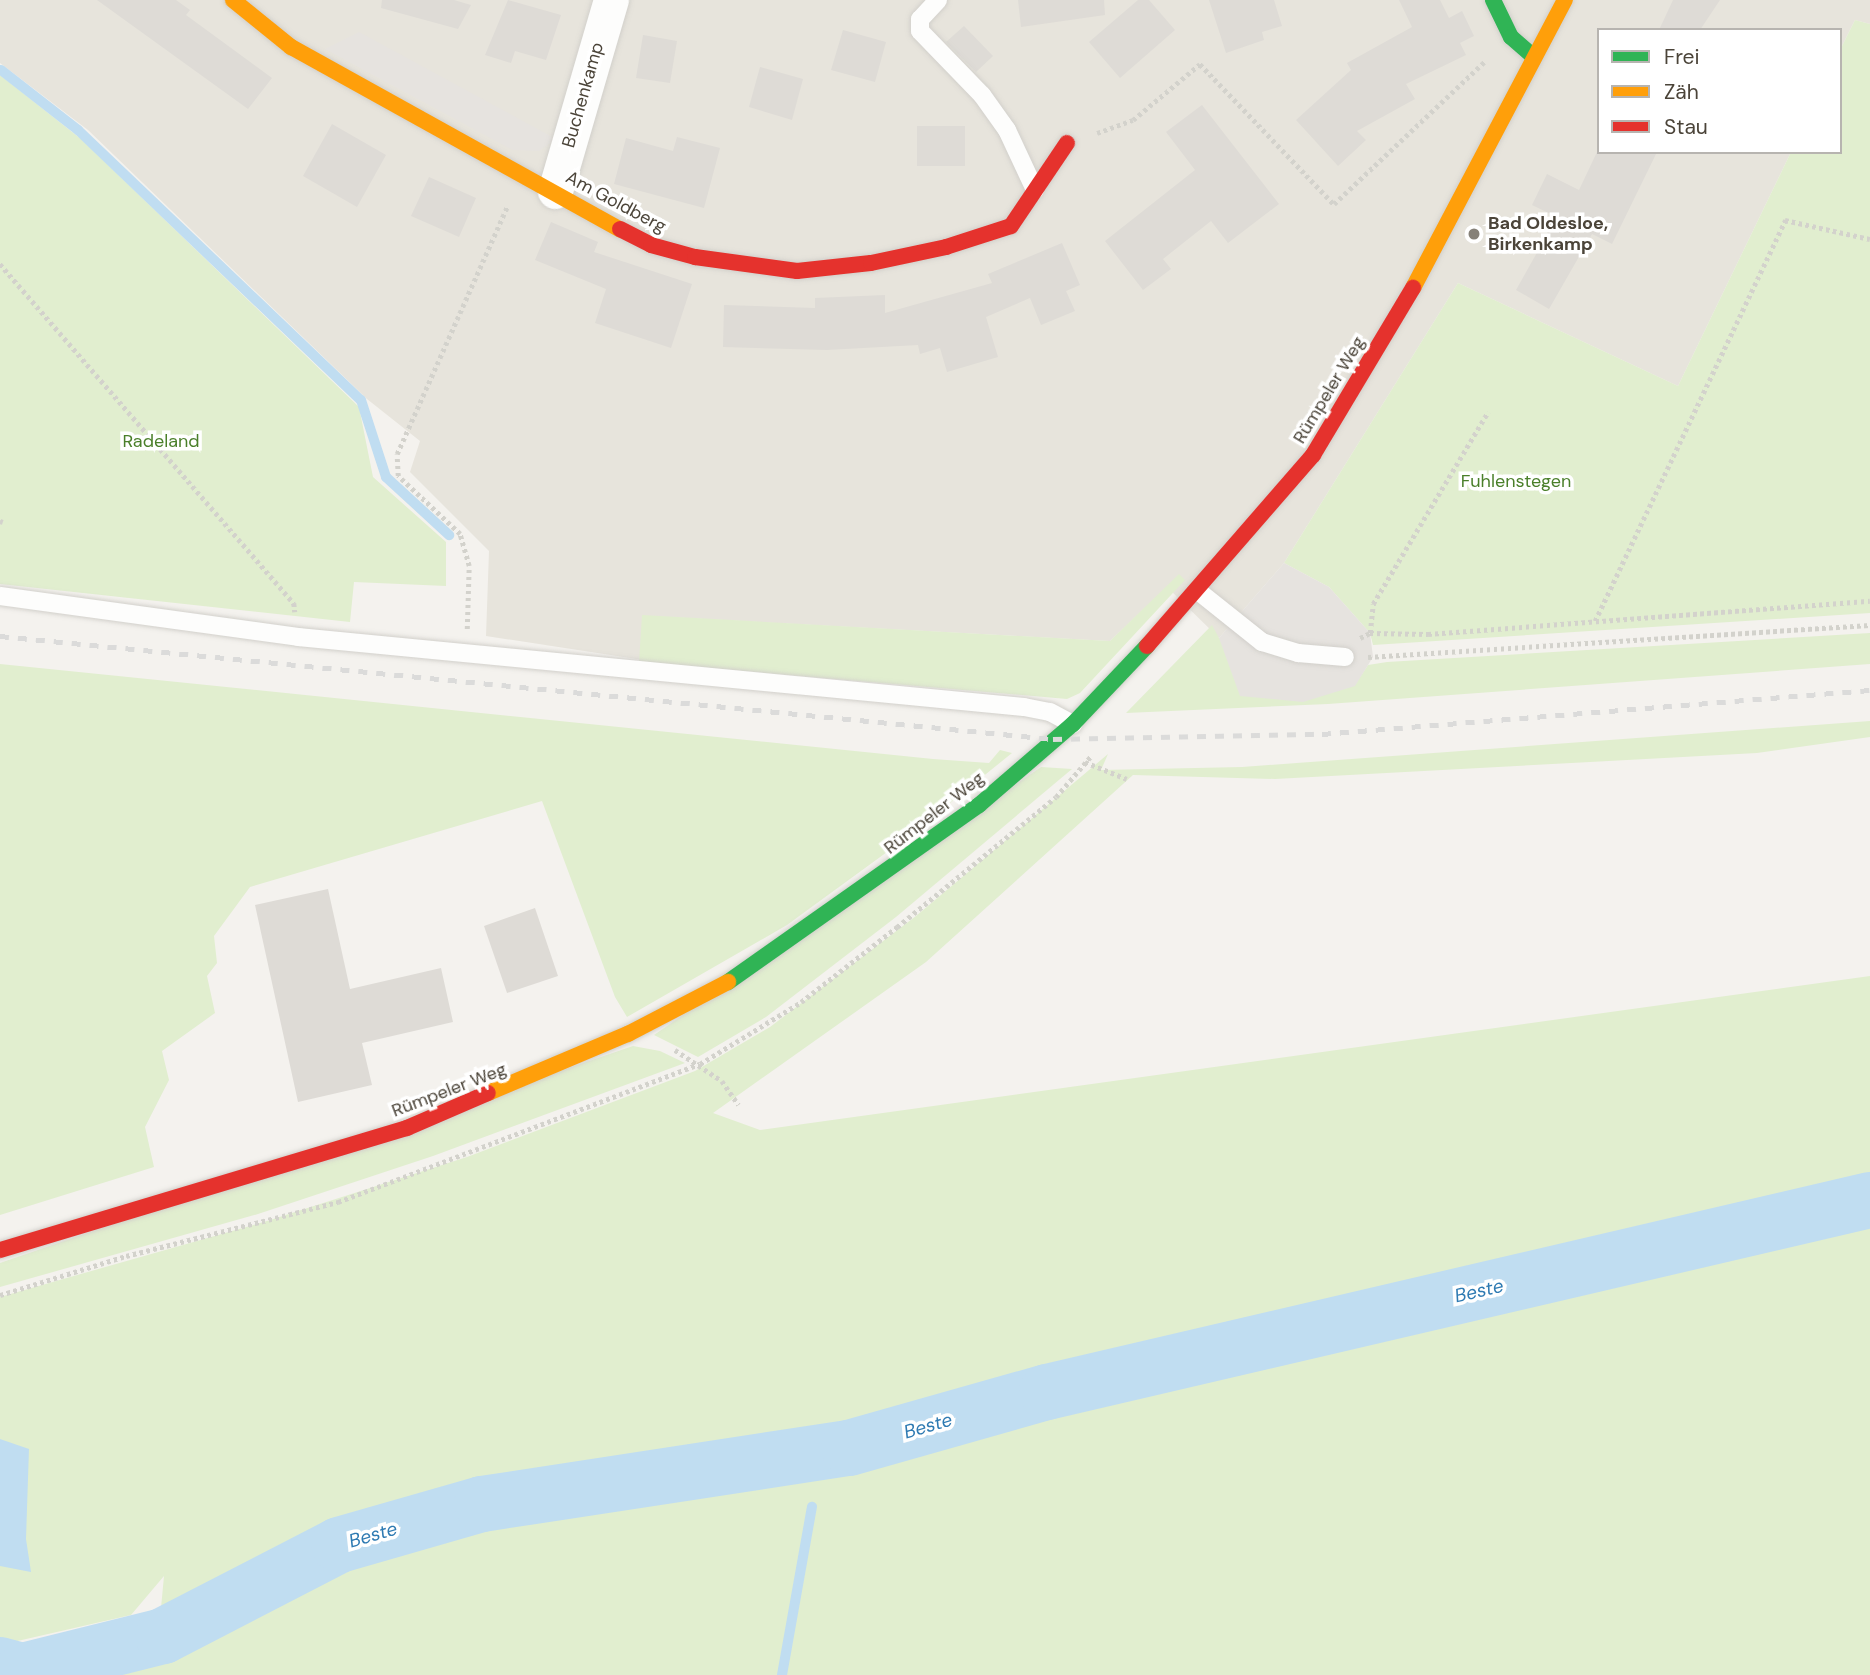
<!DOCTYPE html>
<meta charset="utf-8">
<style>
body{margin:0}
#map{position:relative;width:1870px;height:1675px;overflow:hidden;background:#f4f2ee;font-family:"DM Sans",sans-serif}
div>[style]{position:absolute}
.residential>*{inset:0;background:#e7e4dc}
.green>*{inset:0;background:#e1eecf}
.parking>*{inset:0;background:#e6e3df}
.water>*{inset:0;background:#c0ddf1}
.stream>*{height:10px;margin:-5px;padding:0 5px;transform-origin:5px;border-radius:5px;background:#c0ddf1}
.river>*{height:56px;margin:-28px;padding:0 28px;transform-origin:28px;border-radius:28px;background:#c0ddf1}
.building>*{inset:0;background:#dedbd6}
.path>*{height:4.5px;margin-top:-2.25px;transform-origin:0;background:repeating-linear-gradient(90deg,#d3d2cc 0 3.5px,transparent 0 7px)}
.roads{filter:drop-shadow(0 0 2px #d2d0cb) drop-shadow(0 0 2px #d2d0cb)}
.lane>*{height:18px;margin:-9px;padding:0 9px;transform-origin:9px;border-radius:9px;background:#fdfdfc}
.street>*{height:35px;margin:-17.5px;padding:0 17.5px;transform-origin:17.5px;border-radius:17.5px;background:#fdfdfc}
.fast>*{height:16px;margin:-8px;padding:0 8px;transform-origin:8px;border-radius:8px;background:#30b455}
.slow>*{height:16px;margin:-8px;padding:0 8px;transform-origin:8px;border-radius:8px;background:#ff9f0a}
.jam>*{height:16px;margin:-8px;padding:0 8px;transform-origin:8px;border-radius:8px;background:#e5322d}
.rail>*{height:5px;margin-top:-2.5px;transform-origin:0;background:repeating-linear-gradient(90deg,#dbdbda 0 9px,transparent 0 18px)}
.dots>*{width:19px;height:19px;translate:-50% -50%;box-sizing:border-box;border:4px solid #fff;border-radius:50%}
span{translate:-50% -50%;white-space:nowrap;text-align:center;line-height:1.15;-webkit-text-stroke:7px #fff;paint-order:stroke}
.street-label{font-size:18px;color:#4b4439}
.poi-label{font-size:18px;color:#4b4439;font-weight:700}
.left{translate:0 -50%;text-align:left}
.park-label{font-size:18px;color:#4a7f2a}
.water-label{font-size:19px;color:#2e7ab2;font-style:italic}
.legend{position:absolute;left:1597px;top:28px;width:245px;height:126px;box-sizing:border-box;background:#fff;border:2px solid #b7b4b0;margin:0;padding:9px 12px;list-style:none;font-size:21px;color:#4b4439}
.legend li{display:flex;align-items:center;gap:14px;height:35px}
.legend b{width:35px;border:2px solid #b7b4b0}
</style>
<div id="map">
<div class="residential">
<i style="clip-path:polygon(0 0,1870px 0,1870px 24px,1855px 20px,1840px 50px,1840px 30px,1599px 30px,1599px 152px,1791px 152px,1678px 386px,1458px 283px,1284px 563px,1219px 638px,1167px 587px,1110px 641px,649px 616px,643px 660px,486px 636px,489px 551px,410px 472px,420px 441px,367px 399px,88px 130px,0 63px)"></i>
</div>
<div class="green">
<i style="clip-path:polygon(1855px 20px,1870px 24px,1870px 613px,1373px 645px,1370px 633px,1329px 587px,1284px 563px,1458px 283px,1678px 386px,1791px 152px,1840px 152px,1840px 50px)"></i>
<i style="clip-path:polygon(0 75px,81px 139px,359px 407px,373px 477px,446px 542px,446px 586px,354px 582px,350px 622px,0 584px)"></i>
<i style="clip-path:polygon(1179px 574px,1185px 580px,1080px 693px,1067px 699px,639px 662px,642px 615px,1110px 641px)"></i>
<i style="clip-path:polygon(1212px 625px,1219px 638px,1354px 686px,1368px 665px,1387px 662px,1870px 633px,1870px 664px,1328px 704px,1126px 713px)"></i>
<i style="clip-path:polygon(0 664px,933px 759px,989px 763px,1000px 750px,1012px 753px,913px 833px,787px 925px,627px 1017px,615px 997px,542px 801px,250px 887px,214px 936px,217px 963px,207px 976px,215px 1013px,162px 1051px,169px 1080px,145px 1127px,154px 1167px,0 1215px)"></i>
<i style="clip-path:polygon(1870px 721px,1870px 737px,1757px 753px,1275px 779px,1133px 775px,926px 962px,713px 1113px,760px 1130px,1870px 976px,1870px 1675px,84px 1675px,156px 1661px,164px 1576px,131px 1615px,0 1645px,0 1297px,267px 1221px,467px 1157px,695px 1071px,770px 1027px,916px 916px,1108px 754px,1101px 770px,1242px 767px)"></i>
<i style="clip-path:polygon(1041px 767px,1072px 769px,896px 917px,766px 1017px,698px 1057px,654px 1035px)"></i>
<i style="clip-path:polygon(633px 1046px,660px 1051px,685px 1063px,433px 1156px,258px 1214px,0 1287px,0 1263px)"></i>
</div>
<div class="parking">
<i style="clip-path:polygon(359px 32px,556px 139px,539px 151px,513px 150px,325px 49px)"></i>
<i style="clip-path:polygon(1284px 563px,1329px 587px,1370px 633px,1373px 657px,1355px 686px,1303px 702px,1240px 696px,1219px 638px)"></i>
</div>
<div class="water">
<i style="clip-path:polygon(0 1439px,29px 1449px,26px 1539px,31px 1572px,0 1566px)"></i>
</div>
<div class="stream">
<i style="left:1px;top:70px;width:98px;rotate:37.9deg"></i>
<i style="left:78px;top:130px;width:391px;rotate:43.7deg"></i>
<i style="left:361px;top:400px;width:81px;rotate:72deg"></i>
<i style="left:386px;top:477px;width:86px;rotate:42.6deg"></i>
<i style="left:782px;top:1675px;width:171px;rotate:-79.9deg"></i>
</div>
<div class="river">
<i style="left:0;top:1665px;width:24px;rotate:15deg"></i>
<i style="left:23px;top:1671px;width:144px;rotate:-14deg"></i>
<i style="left:163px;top:1636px;width:198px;rotate:-27.3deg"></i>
<i style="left:339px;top:1545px;width:149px;rotate:-16deg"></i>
<i style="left:482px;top:1504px;width:371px;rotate:-8.7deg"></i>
<i style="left:849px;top:1448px;width:206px;rotate:-15.8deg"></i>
<i style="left:1047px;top:1392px;width:845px;rotate:-13.13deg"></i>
</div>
<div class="building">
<i style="clip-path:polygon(97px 0,176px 0,190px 10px,186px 15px,272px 78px,248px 109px)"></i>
<i style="clip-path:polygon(382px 0,454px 0,471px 5px,458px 29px,381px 8px)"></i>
<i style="clip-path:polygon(508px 0,561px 15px,546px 60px,515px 51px,511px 63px,485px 55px)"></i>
<i style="clip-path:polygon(1018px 0,1104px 0,1105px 15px,1021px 27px)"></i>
<i style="clip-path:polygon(1138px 0,1149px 0,1175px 30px,1120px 78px,1089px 42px)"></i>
<i style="clip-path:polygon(1209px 0,1274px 0,1282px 26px,1262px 32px,1264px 40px,1226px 53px)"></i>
<i style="clip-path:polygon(1399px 0,1440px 0,1449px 18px,1462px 11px,1474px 36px,1460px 43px,1466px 55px,1406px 84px,1415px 99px,1357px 131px,1366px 140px,1338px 166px,1296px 120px,1351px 70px,1347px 63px,1412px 27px)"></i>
<i style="clip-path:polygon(1673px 0,1720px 0,1700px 30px,1659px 30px)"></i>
<i style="clip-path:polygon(964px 26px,993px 56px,976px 72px,946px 42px)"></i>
<i style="clip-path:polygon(843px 30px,886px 42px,875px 82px,831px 70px)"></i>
<i style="clip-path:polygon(643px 35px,677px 41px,670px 83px,636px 78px)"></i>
<i style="clip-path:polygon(760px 67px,803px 79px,792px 120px,749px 107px)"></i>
<i style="clip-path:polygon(1202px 105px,1279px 204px,1228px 243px,1211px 221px,1163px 259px,1171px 269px,1143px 290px,1105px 241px,1195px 170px,1166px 132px)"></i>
<i style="clip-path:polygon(332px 124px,386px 155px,357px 207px,303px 176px)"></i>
<i style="clip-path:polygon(917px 126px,965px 126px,965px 166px,917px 166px)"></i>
<i style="clip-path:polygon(677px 137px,720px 148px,704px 208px,614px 184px,626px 138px,673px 151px)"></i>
<i style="clip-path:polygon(1597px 152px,1657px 152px,1612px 244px,1592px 234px,1549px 309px,1516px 290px,1557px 217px,1532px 205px,1547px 174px,1579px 190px)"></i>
<i style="clip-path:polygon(429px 177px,476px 198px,459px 237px,411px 216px)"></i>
<i style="clip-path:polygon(551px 222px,598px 242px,594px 252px,692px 284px,671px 348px,595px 323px,606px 289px,535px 260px)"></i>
<i style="clip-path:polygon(1062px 243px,1080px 285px,1066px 291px,1075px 311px,1041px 325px,1030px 298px,986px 317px,998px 357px,947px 372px,940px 348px,920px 354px,918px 345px,827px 350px,723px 347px,724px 305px,815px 308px,815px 298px,885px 295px,885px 313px,992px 283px,988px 274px)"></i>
<i style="clip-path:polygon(328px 889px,350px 989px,441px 968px,453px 1022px,362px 1043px,372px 1085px,298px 1102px,255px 905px)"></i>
<i style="clip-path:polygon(535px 908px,558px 976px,507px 993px,484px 926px)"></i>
</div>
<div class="path">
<i style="left:1097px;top:133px;width:38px;rotate:-20deg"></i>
<i style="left:1133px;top:120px;width:87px;rotate:-39.9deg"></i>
<i style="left:1200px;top:64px;width:194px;rotate:46.3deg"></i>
<i style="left:1334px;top:204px;width:208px;rotate:-43.4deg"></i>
<i style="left:0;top:264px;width:449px;rotate:49.1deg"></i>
<i style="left:294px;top:603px;width:9px;rotate:84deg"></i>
<i style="left:0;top:521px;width:3px;rotate:18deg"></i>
<i style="left:1595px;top:621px;width:444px;rotate:-64.6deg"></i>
<i style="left:1785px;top:220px;width:87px;rotate:12.6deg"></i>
<i style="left:467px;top:629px;width:63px;rotate:-88.2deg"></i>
<i style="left:469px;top:566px;width:33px;rotate:-106deg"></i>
<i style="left:460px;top:534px;width:85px;rotate:-136.9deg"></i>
<i style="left:398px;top:476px;width:22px;rotate:-93deg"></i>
<i style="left:397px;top:454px;width:270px;rotate:-66deg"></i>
<i style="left:1370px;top:633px;width:29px;rotate:-84deg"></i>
<i style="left:1373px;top:604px;width:224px;rotate:-59.1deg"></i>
<i style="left:1360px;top:638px;width:11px;rotate:-27deg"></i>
<i style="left:1370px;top:633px;width:58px;rotate:1deg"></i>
<i style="left:1428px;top:634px;width:443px;rotate:-4.3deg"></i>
<i style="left:1368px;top:657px;width:503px;rotate:-3.65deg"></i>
<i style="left:1085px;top:762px;width:45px;rotate:22deg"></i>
<i style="left:675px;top:1050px;width:56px;rotate:33.4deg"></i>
<i style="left:722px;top:1081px;width:29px;rotate:55deg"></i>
<i style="left:0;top:1295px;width:132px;rotate:-17.2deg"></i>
<i style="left:126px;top:1256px;width:219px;rotate:-14.3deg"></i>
<i style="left:338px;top:1202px;width:387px;rotate:-20.9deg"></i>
<i style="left:700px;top:1064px;width:119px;rotate:-31.5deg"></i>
<i style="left:801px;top:1002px;width:122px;rotate:-38deg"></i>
<i style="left:897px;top:927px;width:205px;rotate:-39.3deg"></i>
<i style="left:1056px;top:797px;width:54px;rotate:-49.5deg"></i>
</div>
<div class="roads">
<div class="lane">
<i style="left:938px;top:0;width:26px;rotate:133deg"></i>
<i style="left:920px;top:19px;width:12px;rotate:90deg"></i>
<i style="left:920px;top:31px;width:89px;rotate:45.9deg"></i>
<i style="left:982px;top:95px;width:43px;rotate:54.5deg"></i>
<i style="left:1007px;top:130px;width:66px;rotate:65deg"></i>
<i style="left:1198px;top:591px;width:82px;rotate:38.6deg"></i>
<i style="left:1262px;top:642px;width:38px;rotate:17deg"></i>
<i style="left:1298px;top:653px;width:47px;rotate:4.9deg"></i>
<i style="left:0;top:596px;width:301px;rotate:7.8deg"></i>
<i style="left:298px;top:637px;width:729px;rotate:5.51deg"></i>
<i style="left:1024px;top:707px;width:26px;rotate:11deg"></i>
<i style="left:1050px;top:712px;width:26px;rotate:28deg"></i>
</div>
<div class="street">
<i style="left:555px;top:191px;width:199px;rotate:-73.7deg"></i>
</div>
<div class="fast">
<i style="left:1493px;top:0;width:41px;rotate:64.1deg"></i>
<i style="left:1511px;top:37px;width:30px;rotate:41deg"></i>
<i style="left:728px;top:982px;width:307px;rotate:-35.2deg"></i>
<i style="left:979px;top:805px;width:124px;rotate:-40.8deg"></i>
<i style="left:1073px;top:724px;width:108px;rotate:-46.5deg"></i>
</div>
<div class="slow">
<i style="left:233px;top:0;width:75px;rotate:39deg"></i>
<i style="left:291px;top:47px;width:376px;rotate:29deg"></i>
<i style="left:1413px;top:288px;width:326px;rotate:-62.2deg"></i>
<i style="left:488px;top:1093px;width:152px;rotate:-22.9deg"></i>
<i style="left:628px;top:1034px;width:113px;rotate:-27.5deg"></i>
</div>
<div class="jam">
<i style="left:620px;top:229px;width:35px;rotate:27deg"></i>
<i style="left:651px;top:245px;width:46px;rotate:15.3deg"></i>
<i style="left:695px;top:257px;width:103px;rotate:7.8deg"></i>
<i style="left:797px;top:271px;width:74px;rotate:-6.2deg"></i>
<i style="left:871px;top:263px;width:77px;rotate:-12deg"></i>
<i style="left:946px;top:247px;width:68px;rotate:-17.9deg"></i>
<i style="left:1011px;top:226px;width:100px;rotate:-56deg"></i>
<i style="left:1147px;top:646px;width:253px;rotate:-49deg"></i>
<i style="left:1313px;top:455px;width:195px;rotate:-59.1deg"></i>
<i style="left:0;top:1250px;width:425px;rotate:-16.7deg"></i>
<i style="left:407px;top:1128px;width:88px;rotate:-23.4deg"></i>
</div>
</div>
<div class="rail">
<i style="left:0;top:636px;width:1058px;rotate:5.59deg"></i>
<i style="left:1053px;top:739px;width:269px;rotate:-1.1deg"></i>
<i style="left:1322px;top:734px;width:550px;rotate:-4.59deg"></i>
</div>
<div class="dots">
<i style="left:1474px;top:234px;background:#868178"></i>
</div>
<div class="street-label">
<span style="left:583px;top:95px;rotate:-74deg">Buchenkamp</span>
<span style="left:616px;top:202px;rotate:28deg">Am Goldberg</span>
<span style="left:1329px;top:390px;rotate:-59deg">Rümpeler Weg</span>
<span style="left:934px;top:813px;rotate:-38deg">Rümpeler Weg</span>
<span style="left:449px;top:1090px;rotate:-21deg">Rümpeler Weg</span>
</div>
<div class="poi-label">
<span class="left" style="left:1488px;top:234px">Bad Oldesloe,<br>Birkenkamp</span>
</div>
<div class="park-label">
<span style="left:161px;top:441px">Radeland</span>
<span style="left:1516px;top:481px">Fuhlenstegen</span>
</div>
<div class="water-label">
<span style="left:1479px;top:1291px;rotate:-13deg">Beste</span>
<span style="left:928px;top:1426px;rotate:-16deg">Beste</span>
<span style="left:373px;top:1535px;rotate:-16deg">Beste</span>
</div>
<ul class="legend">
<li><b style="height:9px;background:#30b455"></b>Frei</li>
<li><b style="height:9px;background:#ff9f0a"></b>Zäh</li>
<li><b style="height:9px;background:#e5322d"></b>Stau</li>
</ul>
</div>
